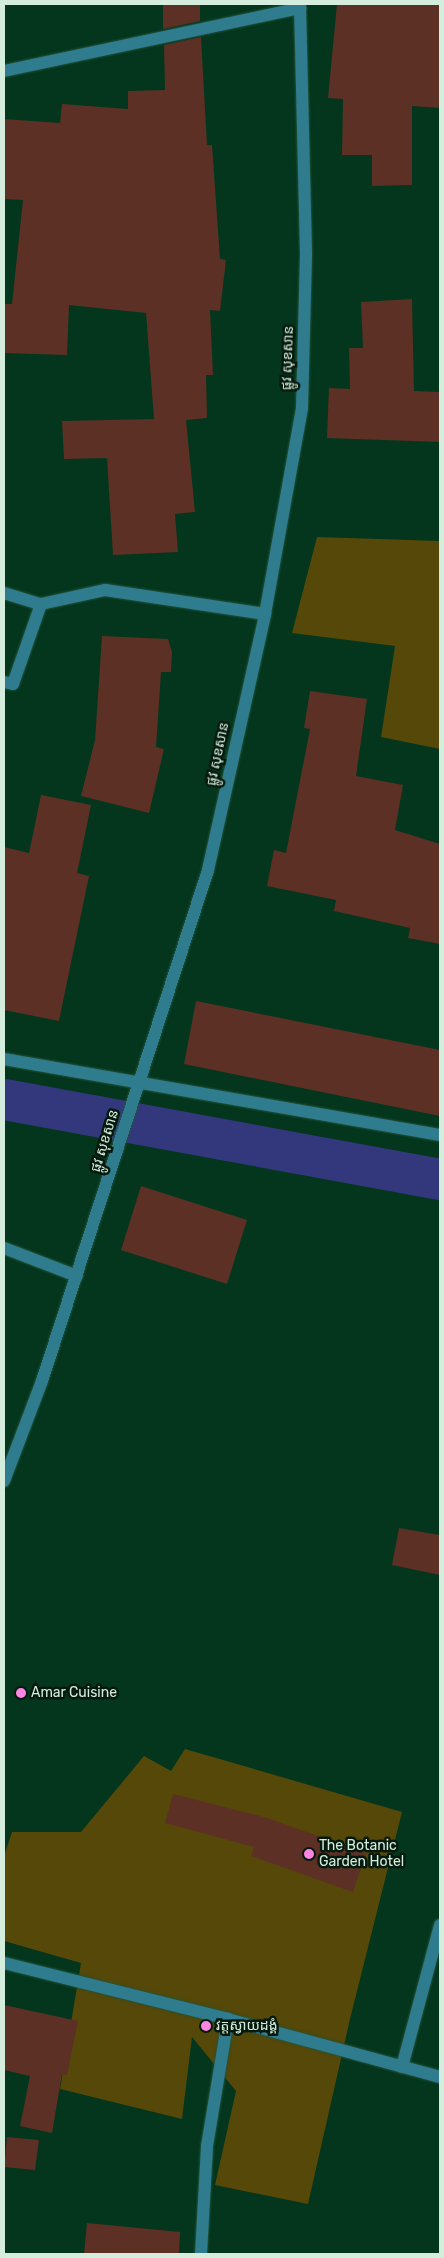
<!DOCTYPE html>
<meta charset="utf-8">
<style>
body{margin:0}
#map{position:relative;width:444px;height:2258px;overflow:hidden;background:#03361d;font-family:Rubik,"Noto Sans Khmer",sans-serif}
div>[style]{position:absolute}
.green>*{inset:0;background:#554808}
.canal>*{height:41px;margin:-20.5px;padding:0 20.5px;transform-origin:20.5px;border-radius:20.5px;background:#33387d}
.building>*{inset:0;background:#5c3024}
.roads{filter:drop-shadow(0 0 1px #24533c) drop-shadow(0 0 1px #24533c)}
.minor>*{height:12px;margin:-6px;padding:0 6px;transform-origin:6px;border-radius:6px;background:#2f7c8e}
.dots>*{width:14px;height:14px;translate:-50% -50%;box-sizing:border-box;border:2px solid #06190e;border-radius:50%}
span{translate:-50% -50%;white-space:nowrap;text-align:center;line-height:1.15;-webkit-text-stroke:5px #06190e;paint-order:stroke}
.street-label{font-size:14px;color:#d4eddc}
.poi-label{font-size:14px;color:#d4eddc}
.left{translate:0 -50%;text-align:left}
.frame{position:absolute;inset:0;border:5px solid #d4eddc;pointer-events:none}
</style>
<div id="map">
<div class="green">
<i style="clip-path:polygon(317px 537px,440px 541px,440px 749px,381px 737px,395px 646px,292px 633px)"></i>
<i style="clip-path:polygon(185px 1749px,402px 1812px,350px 2019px,308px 2204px,215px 2185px,236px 2091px,192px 2037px,182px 2119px,60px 2089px,81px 1963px,4px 1941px,4px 1856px,12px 1832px,81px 1832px,144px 1756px,171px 1771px)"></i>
</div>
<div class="canal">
<i style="left:4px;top:1099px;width:443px;rotate:10.4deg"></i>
</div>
<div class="building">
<i style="clip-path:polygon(163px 4px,200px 4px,200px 21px,163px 29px)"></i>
<i style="clip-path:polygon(337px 4px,440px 4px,440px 108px,412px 106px,412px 185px,372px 186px,372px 155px,342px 155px,343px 99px,328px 98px)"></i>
<i style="clip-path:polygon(201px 37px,207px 145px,212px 145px,220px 259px,226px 260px,220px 311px,210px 310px,213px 375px,206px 375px,207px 418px,186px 420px,195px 512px,175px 514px,178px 552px,113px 555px,107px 458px,64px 459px,62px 421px,154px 419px,146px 313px,69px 305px,67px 355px,4px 353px,4px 304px,12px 304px,23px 200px,4px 199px,4px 119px,60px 123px,62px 104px,128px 109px,128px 91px,165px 90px,164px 45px)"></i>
<i style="clip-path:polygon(412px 299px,414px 391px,440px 392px,440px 442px,327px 438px,329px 388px,350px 389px,349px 348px,363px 348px,361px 302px)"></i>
<i style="clip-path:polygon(102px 636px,168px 639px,172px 652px,171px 672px,161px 672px,156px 747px,164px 749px,149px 813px,81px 796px,95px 740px)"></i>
<i style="clip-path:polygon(310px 691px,367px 699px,356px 776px,403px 785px,395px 830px,440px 844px,440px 944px,408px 938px,410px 928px,334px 911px,336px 900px,267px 886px,274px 850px,286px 853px,310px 729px,304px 728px)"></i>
<i style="clip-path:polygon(41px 795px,91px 805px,77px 873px,89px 876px,59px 1021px,4px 1010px,4px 847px,29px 853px)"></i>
<i style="clip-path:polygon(196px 1001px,440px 1050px,440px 1116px,184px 1064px)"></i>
<i style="clip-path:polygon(141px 1186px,247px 1220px,227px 1284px,121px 1250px)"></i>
<i style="clip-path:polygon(399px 1528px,440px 1535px,440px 1575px,392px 1565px)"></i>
<i style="clip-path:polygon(173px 1794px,264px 1817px,366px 1853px,353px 1892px,251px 1856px,254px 1847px,165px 1823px)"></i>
<i style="clip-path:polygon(4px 2005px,78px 2021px,67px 2075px,62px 2074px,52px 2133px,20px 2126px,30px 2076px,4px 2070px)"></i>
<i style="clip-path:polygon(7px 2137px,39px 2140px,35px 2170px,4px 2167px)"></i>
<i style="clip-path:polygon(87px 2223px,180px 2232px,179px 2254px,84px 2254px)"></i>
</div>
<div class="roads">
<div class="minor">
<i style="left:4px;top:71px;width:303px;rotate:-12deg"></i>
<i style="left:4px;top:593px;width:39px;rotate:17deg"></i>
<i style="left:41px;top:604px;width:66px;rotate:-12.3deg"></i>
<i style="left:105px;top:590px;width:162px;rotate:8.5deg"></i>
<i style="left:4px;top:682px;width:9px;rotate:13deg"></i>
<i style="left:13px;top:684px;width:85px;rotate:-70.7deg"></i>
<i style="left:4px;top:1059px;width:443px;rotate:9.9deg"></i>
<i style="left:4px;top:1248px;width:78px;rotate:21deg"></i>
<i style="left:4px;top:1481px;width:107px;rotate:-69.2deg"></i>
<i style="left:42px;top:1381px;width:537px;rotate:-72deg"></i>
<i style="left:208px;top:870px;width:262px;rotate:-77.4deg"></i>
<i style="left:265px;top:614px;width:209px;rotate:-79.8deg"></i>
<i style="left:302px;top:408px;width:156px;rotate:-88.5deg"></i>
<i style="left:306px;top:252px;width:248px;rotate:-91.4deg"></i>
<i style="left:4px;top:1963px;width:231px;rotate:14deg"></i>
<i style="left:228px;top:2019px;width:220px;rotate:15.3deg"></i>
<i style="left:402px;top:2067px;width:147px;rotate:-75deg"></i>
<i style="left:201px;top:2254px;width:108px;rotate:-86.8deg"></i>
<i style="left:207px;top:2146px;width:129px;rotate:-80.6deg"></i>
</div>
</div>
<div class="dots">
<i style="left:21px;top:1693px;background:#fd86e2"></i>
<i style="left:309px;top:1854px;background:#fd86e2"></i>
<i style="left:206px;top:2026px;background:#fd86e2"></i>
</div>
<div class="street-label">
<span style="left:288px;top:358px;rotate:-88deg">ផ្លូវ សុខសាន</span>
<span style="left:218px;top:754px;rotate:-78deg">ផ្លូវ សុខសាន</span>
<span style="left:105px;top:1141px;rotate:-73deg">ផ្លូវ សុខសាន</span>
</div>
<div class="poi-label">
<span class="left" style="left:31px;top:1693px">Amar Cuisine</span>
<span class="left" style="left:319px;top:1854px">The Botanic<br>Garden Hotel</span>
<span class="left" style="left:216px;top:2026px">វត្តស្វាយដង្គំ</span>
</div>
<div class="frame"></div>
</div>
